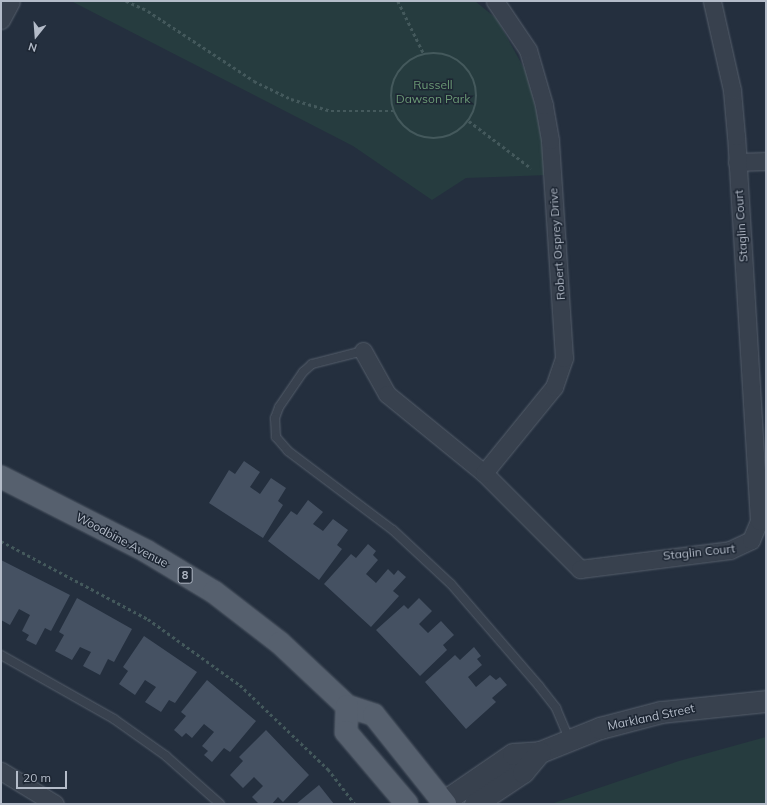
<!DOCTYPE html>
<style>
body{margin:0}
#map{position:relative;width:767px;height:805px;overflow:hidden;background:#242f3e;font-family:Mulish,sans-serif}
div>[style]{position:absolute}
.green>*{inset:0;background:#263c3f}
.building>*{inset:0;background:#455162}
.path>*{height:2.5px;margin-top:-1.25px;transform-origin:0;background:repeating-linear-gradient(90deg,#44595c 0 3px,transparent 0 6px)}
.path>.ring{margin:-1.25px;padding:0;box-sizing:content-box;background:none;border:2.5px solid #44595c;border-radius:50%}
.roads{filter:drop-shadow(0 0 1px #565f6c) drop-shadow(0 0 1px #565f6c)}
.service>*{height:8px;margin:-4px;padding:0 4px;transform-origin:4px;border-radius:4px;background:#38414e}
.minor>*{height:17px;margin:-8.5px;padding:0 8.5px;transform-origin:8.5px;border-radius:8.5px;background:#38414e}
.tertiary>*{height:21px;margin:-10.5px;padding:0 10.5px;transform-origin:10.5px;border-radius:10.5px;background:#38414e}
.primary>*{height:22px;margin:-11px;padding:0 11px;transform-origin:11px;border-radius:11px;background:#56606e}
span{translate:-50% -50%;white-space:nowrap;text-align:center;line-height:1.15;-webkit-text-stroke:3px #1d2633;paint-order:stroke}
.shield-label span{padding:1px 3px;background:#1d2633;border:1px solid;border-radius:3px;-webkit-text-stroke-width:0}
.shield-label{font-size:11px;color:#b4bcc9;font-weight:700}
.park-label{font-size:12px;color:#6b9a76}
.street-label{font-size:12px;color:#b4bcc9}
.frame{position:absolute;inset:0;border:2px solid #b4bcc9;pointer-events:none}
.north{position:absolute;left:16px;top:16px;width:40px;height:40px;-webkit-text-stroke:3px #1d2633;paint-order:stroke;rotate:197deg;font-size:11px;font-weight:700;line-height:16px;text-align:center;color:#b4bcc9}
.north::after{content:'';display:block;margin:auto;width:14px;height:18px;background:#b4bcc9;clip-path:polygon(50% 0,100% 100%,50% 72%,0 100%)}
.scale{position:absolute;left:16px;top:771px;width:51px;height:18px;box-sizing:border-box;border:2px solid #b4bcc9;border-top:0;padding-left:5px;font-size:12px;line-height:14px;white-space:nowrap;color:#b4bcc9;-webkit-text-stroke:3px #1d2633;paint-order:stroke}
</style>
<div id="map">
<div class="green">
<i style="clip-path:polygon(71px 1px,475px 1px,497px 19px,526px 72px,543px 134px,548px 175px,466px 178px,432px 200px,353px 146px)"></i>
<i style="clip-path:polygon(766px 737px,766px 804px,551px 804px,679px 761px)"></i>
</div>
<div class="building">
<i style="clip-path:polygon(244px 461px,260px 472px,250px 487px,260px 494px,271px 478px,286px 488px,278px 501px,283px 505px,263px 538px,209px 503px,229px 470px,235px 474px)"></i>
<i style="clip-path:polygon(308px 500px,323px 512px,313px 524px,323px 531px,333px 519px,348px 530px,337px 545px,342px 549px,319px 580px,268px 541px,291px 511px,297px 515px)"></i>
<i style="clip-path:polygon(368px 544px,376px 551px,373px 555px,378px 560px,366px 574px,376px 583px,388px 569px,394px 575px,398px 570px,406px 577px,393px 591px,399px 596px,371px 627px,324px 584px,351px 554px,356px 558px)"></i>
<i style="clip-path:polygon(1px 560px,70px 595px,51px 631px,45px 628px,36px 645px,26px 640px,29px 635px,22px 631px,30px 615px,19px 609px,10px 625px,1px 620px)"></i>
<i style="clip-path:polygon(77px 598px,132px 629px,114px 662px,108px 659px,100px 675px,83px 666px,91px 652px,80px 647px,72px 660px,55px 651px,64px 635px,59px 632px)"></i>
<i style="clip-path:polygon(419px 598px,432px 611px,419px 624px,428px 633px,441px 621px,454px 635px,443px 645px,447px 650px,420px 676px,376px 630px,404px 605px,408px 609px)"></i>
<i style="clip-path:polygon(144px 636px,197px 672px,175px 703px,169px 700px,161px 712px,145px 702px,156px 687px,145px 680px,135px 695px,119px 684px,128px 671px,123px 667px)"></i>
<i style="clip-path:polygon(474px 647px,481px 656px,477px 659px,482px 665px,468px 677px,476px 687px,490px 675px,496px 680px,500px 677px,507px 685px,492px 698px,496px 702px,466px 729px,425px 682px,455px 655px,460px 660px)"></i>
<i style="clip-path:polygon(207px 680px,256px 721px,230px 752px,224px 748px,212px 762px,204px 755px,208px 751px,202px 746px,214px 732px,204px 724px,192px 738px,186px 733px,182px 737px,174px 730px,186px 716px,181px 712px)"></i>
<i style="clip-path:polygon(266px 730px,309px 775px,283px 802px,278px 797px,272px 804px,259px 804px,252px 797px,263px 786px,254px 777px,243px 788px,230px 775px,243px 761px,239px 757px)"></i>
<i style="clip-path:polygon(319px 785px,334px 804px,296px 804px)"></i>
</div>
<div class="path">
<i style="left:126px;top:1px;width:24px;rotate:24deg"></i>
<i style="left:148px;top:11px;width:127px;rotate:33.4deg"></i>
<i style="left:254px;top:81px;width:41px;rotate:25.9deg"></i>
<i style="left:291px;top:99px;width:42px;rotate:16.7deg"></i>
<i style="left:331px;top:111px;width:62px"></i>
<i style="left:398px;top:1px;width:59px;rotate:63.9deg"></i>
<i class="ring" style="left:391px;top:53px;width:83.5px;height:83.5px"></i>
<i style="left:469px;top:121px;width:78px;rotate:37.2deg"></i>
<i style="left:1px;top:541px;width:166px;rotate:28deg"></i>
<i style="left:148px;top:619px;width:113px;rotate:35.7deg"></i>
<i style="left:240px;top:685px;width:122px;rotate:43.7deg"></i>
<i style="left:328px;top:769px;width:44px;rotate:52.4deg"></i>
</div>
<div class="roads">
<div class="service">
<i style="left:363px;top:351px;width:53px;rotate:165.7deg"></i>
<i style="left:312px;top:364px;width:12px;rotate:138deg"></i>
<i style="left:303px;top:372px;width:42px;rotate:124.4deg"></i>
<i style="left:279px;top:407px;width:12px;rotate:110deg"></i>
<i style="left:275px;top:418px;width:19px;rotate:87deg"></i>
<i style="left:276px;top:437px;width:18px;rotate:49deg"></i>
<i style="left:288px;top:451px;width:131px;rotate:37deg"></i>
<i style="left:393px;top:530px;width:79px;rotate:43deg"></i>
<i style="left:451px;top:584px;width:135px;rotate:49.2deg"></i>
<i style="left:539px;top:686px;width:28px;rotate:52deg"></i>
<i style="left:556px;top:708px;width:34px;rotate:67deg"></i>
<i style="left:1px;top:655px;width:130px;rotate:29.5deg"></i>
<i style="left:114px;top:719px;width:64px;rotate:35.4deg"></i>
<i style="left:166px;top:756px;width:72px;rotate:41.6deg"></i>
</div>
<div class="minor">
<i style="left:1px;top:20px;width:21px;rotate:-62deg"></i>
<i style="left:737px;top:162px;width:29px;rotate:-2deg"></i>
<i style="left:363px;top:351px;width:49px;rotate:60.8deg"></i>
<i style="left:387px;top:394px;width:125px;rotate:39.2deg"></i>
<i style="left:484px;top:473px;width:136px;rotate:45deg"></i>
<i style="left:580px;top:569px;width:151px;rotate:-7.2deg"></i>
<i style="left:730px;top:550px;width:23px;rotate:-25deg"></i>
<i style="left:751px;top:540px;width:21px;rotate:-67deg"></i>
<i style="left:759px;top:521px;width:386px;rotate:-93.4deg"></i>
<i style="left:736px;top:136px;width:46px;rotate:-95deg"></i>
<i style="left:732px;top:90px;width:91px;rotate:-102.7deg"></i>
<i style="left:484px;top:473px;width:111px;rotate:-50.9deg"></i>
<i style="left:554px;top:387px;width:31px;rotate:-71deg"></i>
<i style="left:564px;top:358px;width:218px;rotate:-93.7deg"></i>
<i style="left:550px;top:140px;width:36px;rotate:-100deg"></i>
<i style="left:544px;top:105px;width:57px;rotate:-106.2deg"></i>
<i style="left:528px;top:50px;width:59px;rotate:-124deg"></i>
<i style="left:1px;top:771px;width:63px;rotate:31.4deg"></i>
</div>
<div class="tertiary">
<i style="left:440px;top:804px;width:88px;rotate:-34.4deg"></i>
<i style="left:513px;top:754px;width:27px;rotate:-4deg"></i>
<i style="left:540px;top:752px;width:65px;rotate:-21.8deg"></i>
<i style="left:600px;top:728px;width:63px;rotate:-14.7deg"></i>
<i style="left:661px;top:712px;width:106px;rotate:-6deg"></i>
<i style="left:475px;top:804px;width:58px;rotate:-33.7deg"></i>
<i style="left:523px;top:772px;width:26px;rotate:-50deg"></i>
</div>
<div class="primary">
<i style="left:1px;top:477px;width:163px;rotate:27deg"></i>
<i style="left:146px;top:551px;width:79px;rotate:31.1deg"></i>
<i style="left:214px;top:592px;width:83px;rotate:37.7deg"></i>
<i style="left:280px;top:643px;width:92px;rotate:43.2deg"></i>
<i style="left:347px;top:706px;width:28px;rotate:18deg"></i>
<i style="left:374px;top:715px;width:114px;rotate:51.4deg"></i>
<i style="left:347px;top:706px;width:26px;rotate:92deg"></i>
<i style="left:346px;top:732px;width:94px;rotate:49.7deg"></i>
</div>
</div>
<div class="shield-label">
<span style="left:185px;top:575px">8</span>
</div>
<div class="park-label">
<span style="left:433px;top:92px">Russell<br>Dawson Park</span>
</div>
<div class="street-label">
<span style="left:741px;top:226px;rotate:-94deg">Staglin Court</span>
<span style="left:557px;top:244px;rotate:-94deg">Robert Osprey Drive</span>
<span style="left:122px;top:540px;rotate:28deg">Woodbine Avenue</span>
<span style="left:699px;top:552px;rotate:-6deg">Staglin Court</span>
<span style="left:651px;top:717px;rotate:-12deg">Markland Street</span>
</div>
<div class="frame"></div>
<div class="north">N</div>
<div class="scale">20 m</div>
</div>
